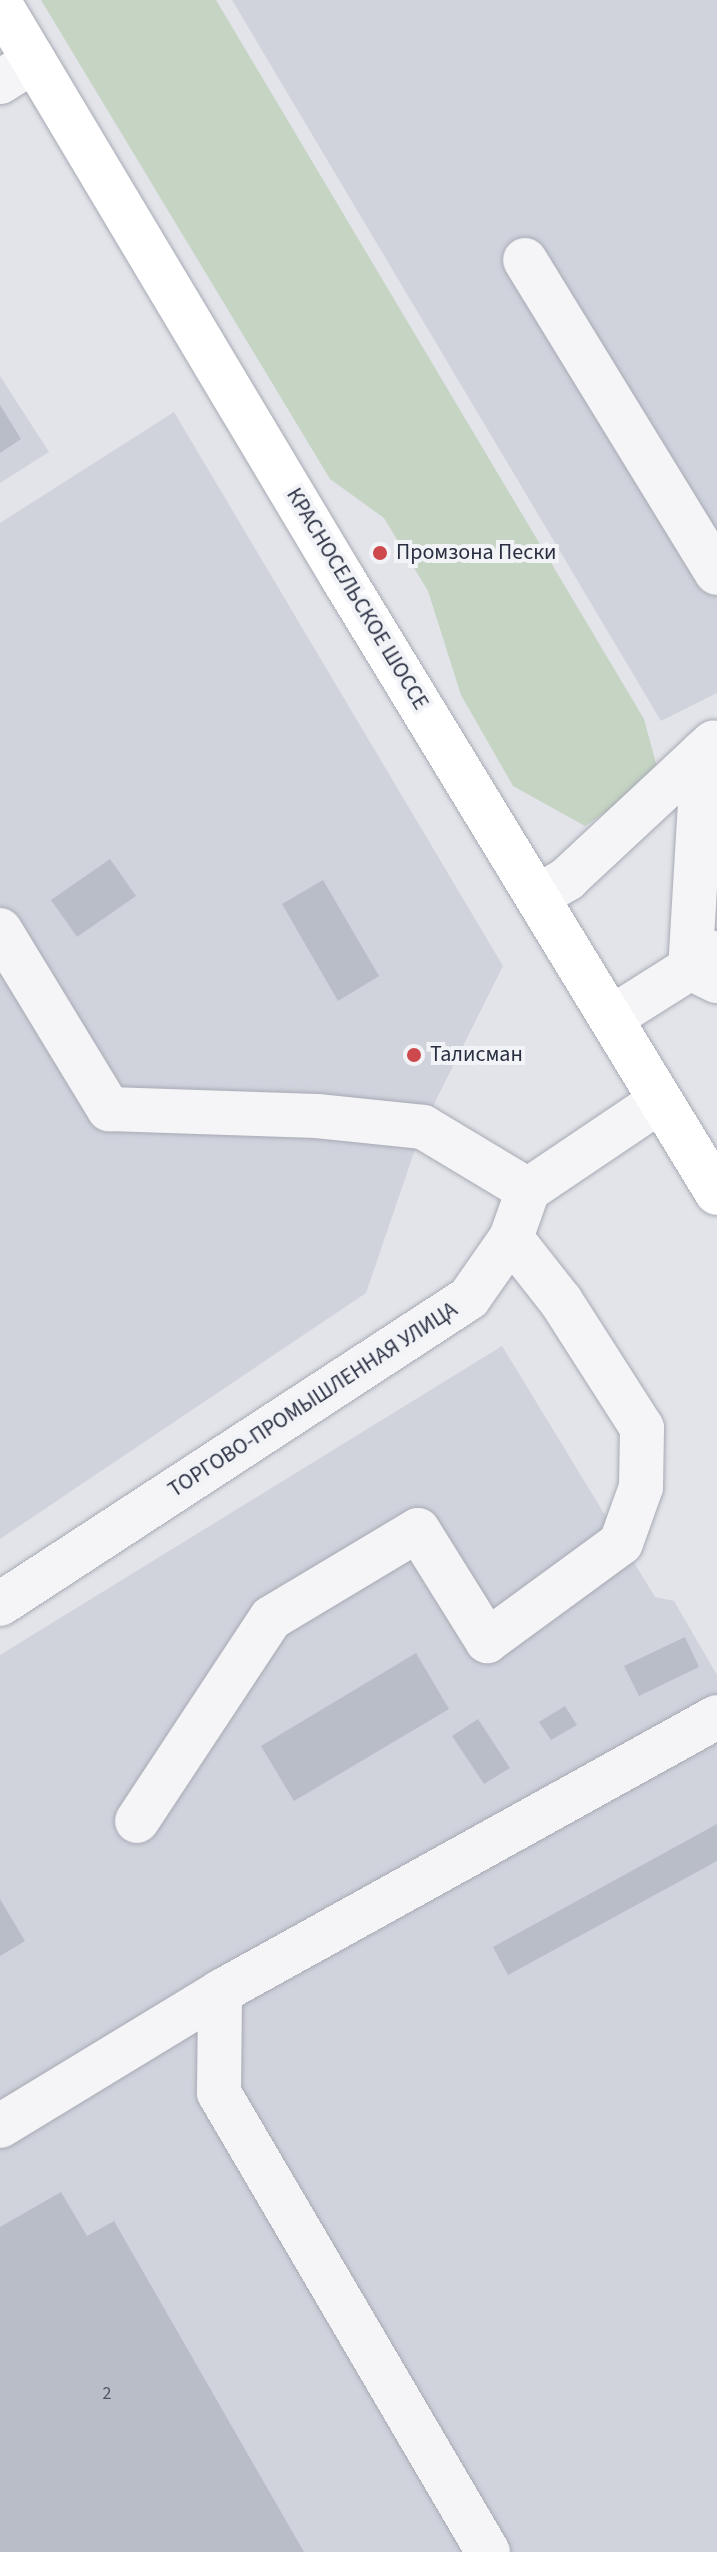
<!DOCTYPE html>
<meta charset="utf-8">
<style>
body{margin:0}
#map{position:relative;width:717px;height:2552px;overflow:hidden;background:#e2e4ea;font-family:"Source Sans 3",sans-serif}
div>[style]{position:absolute}
.built>*{inset:0;background:#d0d3dc}
.green>*{inset:0;background:#c5d4c3}
.building>*{inset:0;background:#b9bdc7}
.roads{filter:drop-shadow(0 0 2px #a7aab4) drop-shadow(0 0 2px #a7aab4)}
.minor>*{height:44px;margin:-22px;padding:0 22px;transform-origin:22px;border-radius:22px;background:#f5f5f8}
.major>*{height:44px;margin:-22px;padding:0 22px;transform-origin:22px;border-radius:22px;background:#fff}
.dots>*{width:22px;height:22px;translate:-50% -50%;box-sizing:border-box;border:4px solid #f2f3f7;border-radius:50%}
span{translate:-50% -50%;white-space:nowrap;text-align:center;line-height:1.15;-webkit-text-stroke:8px #f2f3f7;paint-order:stroke}
.number-label{font-size:18px;color:#4e5363}
.number-label span{-webkit-text-stroke-width:0}
.poi-label{font-size:22px;color:#2a3042}
.left{translate:0 -50%;text-align:left}
.street-label{font-size:22px;color:#2a3042}
</style>
<div id="map">
<div class="built">
<i style="clip-path:polygon(232px 0,717px 0,717px 693px,661px 721px)"></i>
<i style="clip-path:polygon(0 376px,49px 452px,0 483px)"></i>
<i style="clip-path:polygon(174px 412px,503px 966px,423px 1126px,366px 1293px,0 1539px,0 523px)"></i>
<i style="clip-path:polygon(502px 1346px,655px 1597px,674px 1601px,717px 1675px,717px 2552px,0 2552px,0 1655px)"></i>
</div>
<div class="green">
<i style="clip-path:polygon(41px 0,216px 0,644px 719px,657px 767px,621px 802px,585px 826px,513px 786px,461px 695px,428px 591px,384px 518px,330px 479px)"></i>
</div>
<div class="building">
<i style="clip-path:polygon(0 405px,21px 439px,0 453px)"></i>
<i style="clip-path:polygon(110px 859px,136px 896px,77px 937px,51px 900px)"></i>
<i style="clip-path:polygon(323px 880px,379px 976px,338px 1001px,282px 904px)"></i>
<i style="clip-path:polygon(685px 1637px,699px 1667px,639px 1696px,624px 1666px)"></i>
<i style="clip-path:polygon(416px 1653px,449px 1709px,294px 1801px,261px 1746px)"></i>
<i style="clip-path:polygon(565px 1706px,577px 1725px,551px 1740px,539px 1722px)"></i>
<i style="clip-path:polygon(478px 1719px,510px 1768px,484px 1784px,452px 1736px)"></i>
<i style="clip-path:polygon(717px 1824px,717px 1861px,508px 1975px,493px 1947px)"></i>
<i style="clip-path:polygon(0 1899px,25px 1941px,0 1956px)"></i>
<i style="clip-path:polygon(61px 2192px,87px 2236px,114px 2221px,304px 2552px,0 2552px,0 2227px)"></i>
</div>
<div class="roads">
<div class="minor">
<i style="left:0;top:82px;width:40px;rotate:-32deg"></i>
<i style="left:525px;top:260px;width:367px;rotate:58.5deg"></i>
<i style="left:703px;top:752px;width:216px;rotate:93.4deg"></i>
<i style="left:690px;top:968px;width:30px;rotate:26deg"></i>
<i style="left:538px;top:896px;width:34px;rotate:-30deg"></i>
<i style="left:567px;top:879px;width:200px;rotate:-43deg"></i>
<i style="left:0;top:930px;width:210px;rotate:58.7deg"></i>
<i style="left:109px;top:1109px;width:208px;rotate:1.9deg"></i>
<i style="left:317px;top:1116px;width:107px;rotate:5.9deg"></i>
<i style="left:423px;top:1127px;width:122px;rotate:31deg"></i>
<i style="left:611px;top:1018px;width:122px;rotate:-32.3deg"></i>
<i style="left:0;top:1604px;width:560px;rotate:-33.12deg"></i>
<i style="left:469px;top:1298px;width:73px;rotate:-55deg"></i>
<i style="left:511px;top:1238px;width:51px;rotate:-70.5deg"></i>
<i style="left:528px;top:1190px;width:159px;rotate:-34deg"></i>
<i style="left:137px;top:1821px;width:243px;rotate:-56.6deg"></i>
<i style="left:271px;top:1618px;width:171px;rotate:-30.9deg"></i>
<i style="left:418px;top:1530px;width:131px;rotate:58.1deg"></i>
<i style="left:487px;top:1641px;width:166px;rotate:-36.2deg"></i>
<i style="left:621px;top:1543px;width:59px;rotate:-70.3deg"></i>
<i style="left:641px;top:1487px;width:59px;rotate:-89deg"></i>
<i style="left:642px;top:1428px;width:152px;rotate:-122.6deg"></i>
<i style="left:560px;top:1300px;width:79px;rotate:-128.3deg"></i>
<i style="left:0;top:2126px;width:258px;rotate:-31.3deg"></i>
<i style="left:488px;top:2552px;width:532px;rotate:-120.37deg"></i>
<i style="left:219px;top:2093px;width:101px;rotate:-89.4deg"></i>
<i style="left:220px;top:1992px;width:568px;rotate:-28.96deg"></i>
</div>
<div class="major">
<i style="left:0;top:4px;width:667px;rotate:59.17deg"></i>
<i style="left:342px;top:577px;width:721px;rotate:58.67deg"></i>
</div>
</div>
<div class="dots">
<i style="left:380px;top:553px;background:#cd494e"></i>
<i style="left:414px;top:1055px;background:#cd494e"></i>
</div>
<div class="number-label">
<span style="left:107px;top:2394px">2</span>
</div>
<div class="poi-label">
<span class="left" style="left:396px;top:553px">Промзона Пески</span>
<span class="left" style="left:430px;top:1055px">Талисман</span>
</div>
<div class="street-label">
<span style="left:357px;top:599px;rotate:59deg">КРАСНОСЕЛЬСКОЕ ШОССЕ</span>
<span style="left:313px;top:1400px;rotate:-33deg">ТОРГОВО-ПРОМЫШЛЕННАЯ УЛИЦА</span>
</div>
</div>
